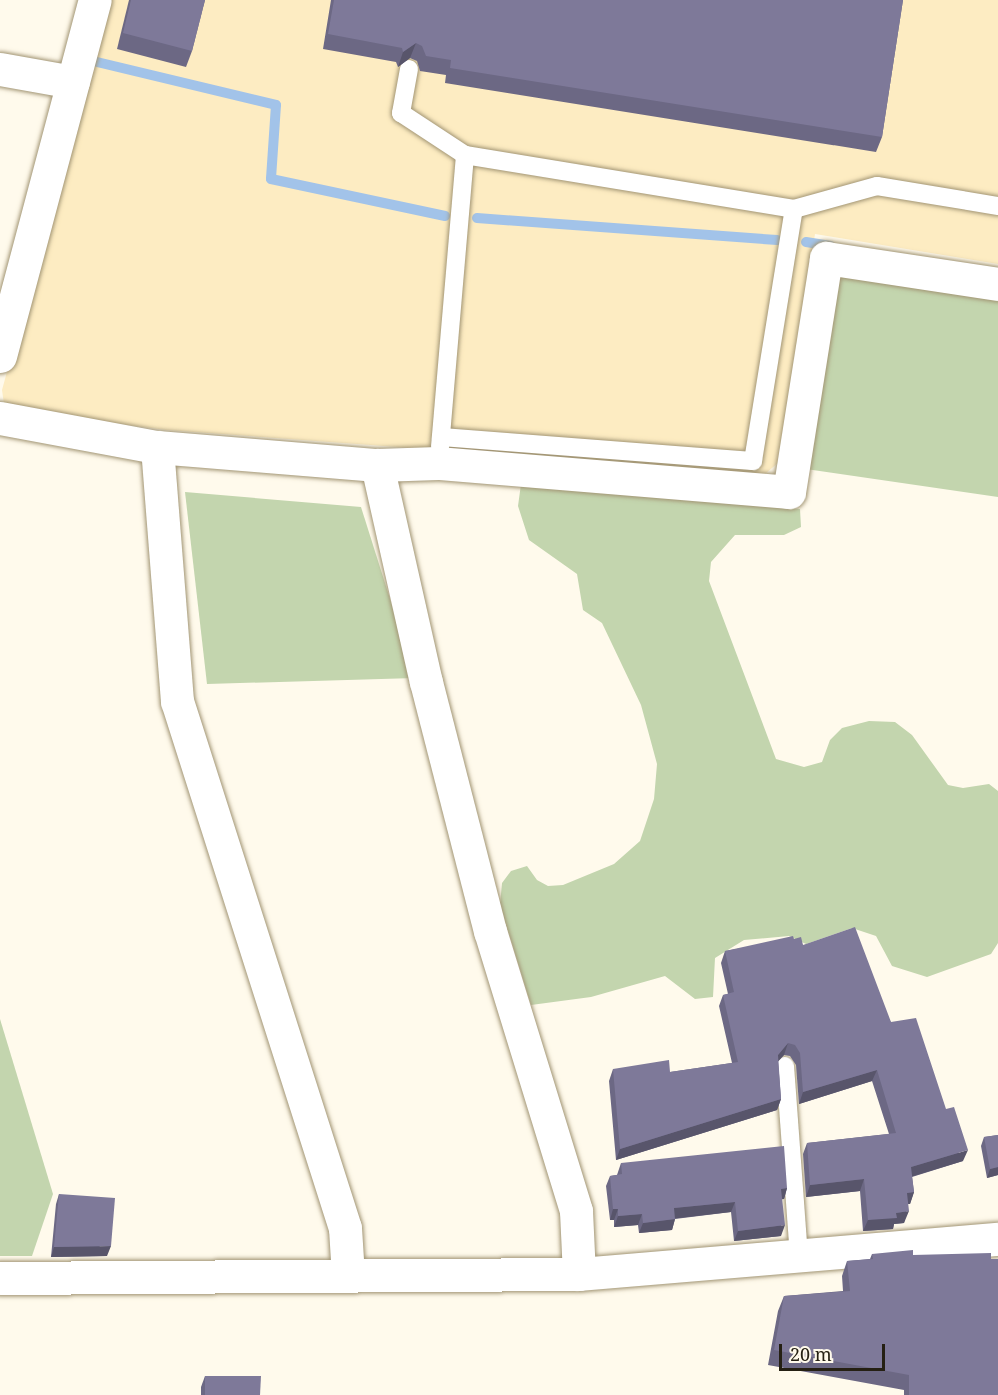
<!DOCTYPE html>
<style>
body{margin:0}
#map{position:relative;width:998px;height:1395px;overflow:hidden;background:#fffaec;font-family:"Noto Serif",serif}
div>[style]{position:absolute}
.built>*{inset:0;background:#fdecc2}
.green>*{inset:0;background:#c3d5ae}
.stream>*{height:10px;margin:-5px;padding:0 5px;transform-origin:5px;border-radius:5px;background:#a2c3e9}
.roads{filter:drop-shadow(0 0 2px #a29574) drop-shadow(0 0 2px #a29574)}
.service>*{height:18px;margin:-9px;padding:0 9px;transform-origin:9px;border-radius:9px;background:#fff}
.minor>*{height:33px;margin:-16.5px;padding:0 16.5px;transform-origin:16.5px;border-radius:16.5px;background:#fff}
.tertiary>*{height:33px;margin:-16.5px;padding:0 16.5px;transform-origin:16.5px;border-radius:16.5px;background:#fff}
.wall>*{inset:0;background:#6c6884}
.shaded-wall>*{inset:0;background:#58556b}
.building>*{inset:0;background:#7e7999}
span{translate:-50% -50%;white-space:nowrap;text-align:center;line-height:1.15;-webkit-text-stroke:4.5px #fffaec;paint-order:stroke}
.scale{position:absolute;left:779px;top:1344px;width:106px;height:27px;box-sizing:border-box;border:3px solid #252013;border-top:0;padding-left:8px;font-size:18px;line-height:21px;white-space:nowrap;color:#252013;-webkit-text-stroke:4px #fffaec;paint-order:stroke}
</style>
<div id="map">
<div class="built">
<i style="clip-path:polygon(109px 0,998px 0,998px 264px,815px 234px,779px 462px,765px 474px,166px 430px,13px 410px,4px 404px,2px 390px)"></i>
</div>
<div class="green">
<i style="clip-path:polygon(842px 274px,998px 297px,998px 497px,806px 469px,834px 280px)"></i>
<i style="clip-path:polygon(521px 484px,800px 509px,801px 527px,784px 535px,735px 535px,711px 562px,709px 581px,776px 759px,804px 767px,822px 762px,830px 740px,842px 728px,869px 721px,895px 722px,912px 735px,948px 785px,963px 788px,989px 784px,998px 791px,998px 943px,991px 954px,927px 977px,892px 966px,876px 936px,852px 928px,806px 944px,789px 936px,744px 940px,715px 958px,713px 997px,695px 999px,665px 976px,591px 997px,531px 1005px,500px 905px,502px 883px,511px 871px,527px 866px,537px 880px,548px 886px,563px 885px,614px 864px,640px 841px,654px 799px,657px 764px,641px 705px,602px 623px,583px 610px,577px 574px,529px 540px,518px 506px)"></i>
<i style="clip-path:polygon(185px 492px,361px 507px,415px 678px,207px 684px)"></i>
<i style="clip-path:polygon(0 1019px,53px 1194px,32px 1256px,0 1256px)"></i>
</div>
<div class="stream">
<i style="left:97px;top:62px;width:184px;rotate:13.5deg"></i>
<i style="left:276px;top:105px;width:74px;rotate:93.9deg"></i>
<i style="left:271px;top:179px;width:178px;rotate:12deg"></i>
<i style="left:477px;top:218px;width:301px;rotate:4.2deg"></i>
<i style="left:806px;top:242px;width:25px;rotate:9deg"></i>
</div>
<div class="roads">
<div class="service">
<i style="left:409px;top:69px;width:45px;rotate:100.3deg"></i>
<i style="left:401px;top:113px;width:77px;rotate:33.3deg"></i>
<i style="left:465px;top:155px;width:333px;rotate:9.3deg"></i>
<i style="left:794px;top:209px;width:86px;rotate:-15.5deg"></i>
<i style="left:877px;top:186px;width:123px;rotate:9.4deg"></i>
<i style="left:441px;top:437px;width:313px;rotate:4.4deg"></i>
<i style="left:753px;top:461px;width:255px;rotate:-80.8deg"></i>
<i style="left:440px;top:447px;width:293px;rotate:-85.1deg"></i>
<i style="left:785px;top:1066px;width:191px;rotate:85.8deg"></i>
</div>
<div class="minor">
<i style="left:0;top:69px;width:74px;rotate:10.1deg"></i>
<i style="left:0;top:356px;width:368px;rotate:-75.1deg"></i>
<i style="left:0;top:418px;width:160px;rotate:10.5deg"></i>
<i style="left:157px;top:447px;width:221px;rotate:4.7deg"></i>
<i style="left:377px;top:465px;width:61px;rotate:-1.9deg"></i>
<i style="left:438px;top:463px;width:352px;rotate:4.7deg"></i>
<i style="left:789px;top:492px;width:237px;rotate:-81deg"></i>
<i style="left:826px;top:258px;width:174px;rotate:8.6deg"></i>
<i style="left:157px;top:447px;width:255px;rotate:85.5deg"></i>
<i style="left:177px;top:701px;width:553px;rotate:72.32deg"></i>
<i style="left:345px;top:1228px;width:48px;rotate:86.4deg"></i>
<i style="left:377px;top:465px;width:222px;rotate:77.3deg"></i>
<i style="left:426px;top:682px;width:257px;rotate:75.6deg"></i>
<i style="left:490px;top:931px;width:293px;rotate:72.9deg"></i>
<i style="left:576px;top:1211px;width:63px;rotate:87.3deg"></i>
</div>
<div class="tertiary">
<i style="left:0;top:1278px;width:579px;rotate:-0.4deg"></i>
<i style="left:579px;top:1274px;width:420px;rotate:-4.8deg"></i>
</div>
</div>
<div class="wall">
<i style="clip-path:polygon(129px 0,205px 0,192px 51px,186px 67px,117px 49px)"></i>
<i style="clip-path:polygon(331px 0,903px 0,882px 137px,876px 152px,445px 83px,446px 75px,420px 71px,417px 61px,410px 58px,398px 67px,396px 62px,323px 49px)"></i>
<i style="clip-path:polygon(794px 939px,803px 945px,891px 1022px,963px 1161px,912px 1177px,914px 1192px,910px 1204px,908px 1204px,904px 1223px,894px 1224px,893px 1229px,863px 1231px,860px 1191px,806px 1197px,803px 1154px,807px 1143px,889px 1134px,872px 1081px,799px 1104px,796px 1065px,790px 1056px,784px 1055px,778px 1061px,781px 1099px,777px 1110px,616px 1160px,609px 1081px,613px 1069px,670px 1072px,732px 1063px,719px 1006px,723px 995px,728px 994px,721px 963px,725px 951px)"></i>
<i style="clip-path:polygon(998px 1135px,998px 1175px,987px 1178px,981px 1146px,984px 1137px)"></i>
<i style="clip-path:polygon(621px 1163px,787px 1188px,784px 1199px,782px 1199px,781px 1236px,734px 1241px,731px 1212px,675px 1219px,672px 1230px,639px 1233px,638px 1225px,614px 1227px,614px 1220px,610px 1220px,606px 1186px,610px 1176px,617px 1175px)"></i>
<i style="clip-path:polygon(59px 1194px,107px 1256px,51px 1257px,56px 1204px)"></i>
<i style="clip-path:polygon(872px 1254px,913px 1255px,998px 1395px,904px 1395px,904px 1390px,768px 1365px,778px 1311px,784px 1296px,843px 1291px,842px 1276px,847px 1261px,870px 1259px)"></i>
<i style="clip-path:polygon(205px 1376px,260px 1395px,201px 1395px,201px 1387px)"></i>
</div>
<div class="shaded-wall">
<i style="clip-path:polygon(416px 43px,410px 58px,398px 67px,403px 52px)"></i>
<i style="clip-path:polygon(788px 1043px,784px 1055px,774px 1066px,778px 1055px)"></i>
<i style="clip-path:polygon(877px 1070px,872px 1081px,799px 1104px,803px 1092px)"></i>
<i style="clip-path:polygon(781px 1099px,777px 1110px,616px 1160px,620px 1149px)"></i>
<i style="clip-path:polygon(968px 1150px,963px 1161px,907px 1178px,911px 1167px)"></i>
<i style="clip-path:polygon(998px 1167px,998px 1175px,987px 1178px,990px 1169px)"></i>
<i style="clip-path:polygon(864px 1179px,860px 1191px,806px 1197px,810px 1185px)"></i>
<i style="clip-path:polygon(787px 1188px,784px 1199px,777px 1200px,781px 1189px)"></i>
<i style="clip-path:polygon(914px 1192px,910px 1204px,903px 1204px,907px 1193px)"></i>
<i style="clip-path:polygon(735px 1202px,731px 1212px,670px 1219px,674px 1208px)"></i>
<i style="clip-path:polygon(613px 1209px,618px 1209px,614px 1220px,610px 1220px)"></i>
<i style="clip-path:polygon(909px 1211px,904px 1223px,894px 1224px,893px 1229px,863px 1231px,868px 1220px,896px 1213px)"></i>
<i style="clip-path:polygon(642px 1214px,638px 1225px,614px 1227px,618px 1216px)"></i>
<i style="clip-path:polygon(675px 1219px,672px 1230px,639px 1233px,643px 1223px)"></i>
<i style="clip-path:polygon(785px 1225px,781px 1236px,734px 1241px,738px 1231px)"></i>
<i style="clip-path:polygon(111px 1246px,107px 1256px,51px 1257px,54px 1247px)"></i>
</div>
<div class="building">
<i style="clip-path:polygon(131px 0,205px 0,192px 51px,123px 33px)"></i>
<i style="clip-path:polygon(334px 0,903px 0,882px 137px,450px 68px,451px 60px,426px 56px,422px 46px,416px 43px,403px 52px,402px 48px,328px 34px)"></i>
<i style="clip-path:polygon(855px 927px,891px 1022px,916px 1018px,946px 1109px,954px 1107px,968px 1150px,911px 1167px,914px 1192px,907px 1193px,909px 1211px,896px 1213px,897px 1218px,868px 1220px,864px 1179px,810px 1185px,807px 1143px,896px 1133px,877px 1070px,803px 1092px,800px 1053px,795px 1045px,788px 1043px,778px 1055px,781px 1099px,620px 1149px,613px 1069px,669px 1060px,670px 1072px,738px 1062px,723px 995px,734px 992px,725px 951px,793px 936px,794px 939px,801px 937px,803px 945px)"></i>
<i style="clip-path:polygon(998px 1135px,998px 1167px,990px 1169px,984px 1137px)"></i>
<i style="clip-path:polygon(784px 1146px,787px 1188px,781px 1189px,785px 1225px,738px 1231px,735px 1202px,674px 1208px,675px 1219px,643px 1223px,642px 1214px,618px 1216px,618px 1209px,613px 1209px,610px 1176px,622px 1174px,621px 1163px)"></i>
<i style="clip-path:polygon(59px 1194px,115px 1198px,111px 1246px,54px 1247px)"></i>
<i style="clip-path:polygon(913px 1250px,913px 1255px,991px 1253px,991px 1259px,998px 1259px,998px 1395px,909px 1395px,909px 1375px,774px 1350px,784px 1296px,850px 1291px,847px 1261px,873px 1259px,872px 1254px)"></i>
<i style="clip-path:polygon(205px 1376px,261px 1376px,260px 1395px,205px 1395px)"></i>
</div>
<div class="scale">20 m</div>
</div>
